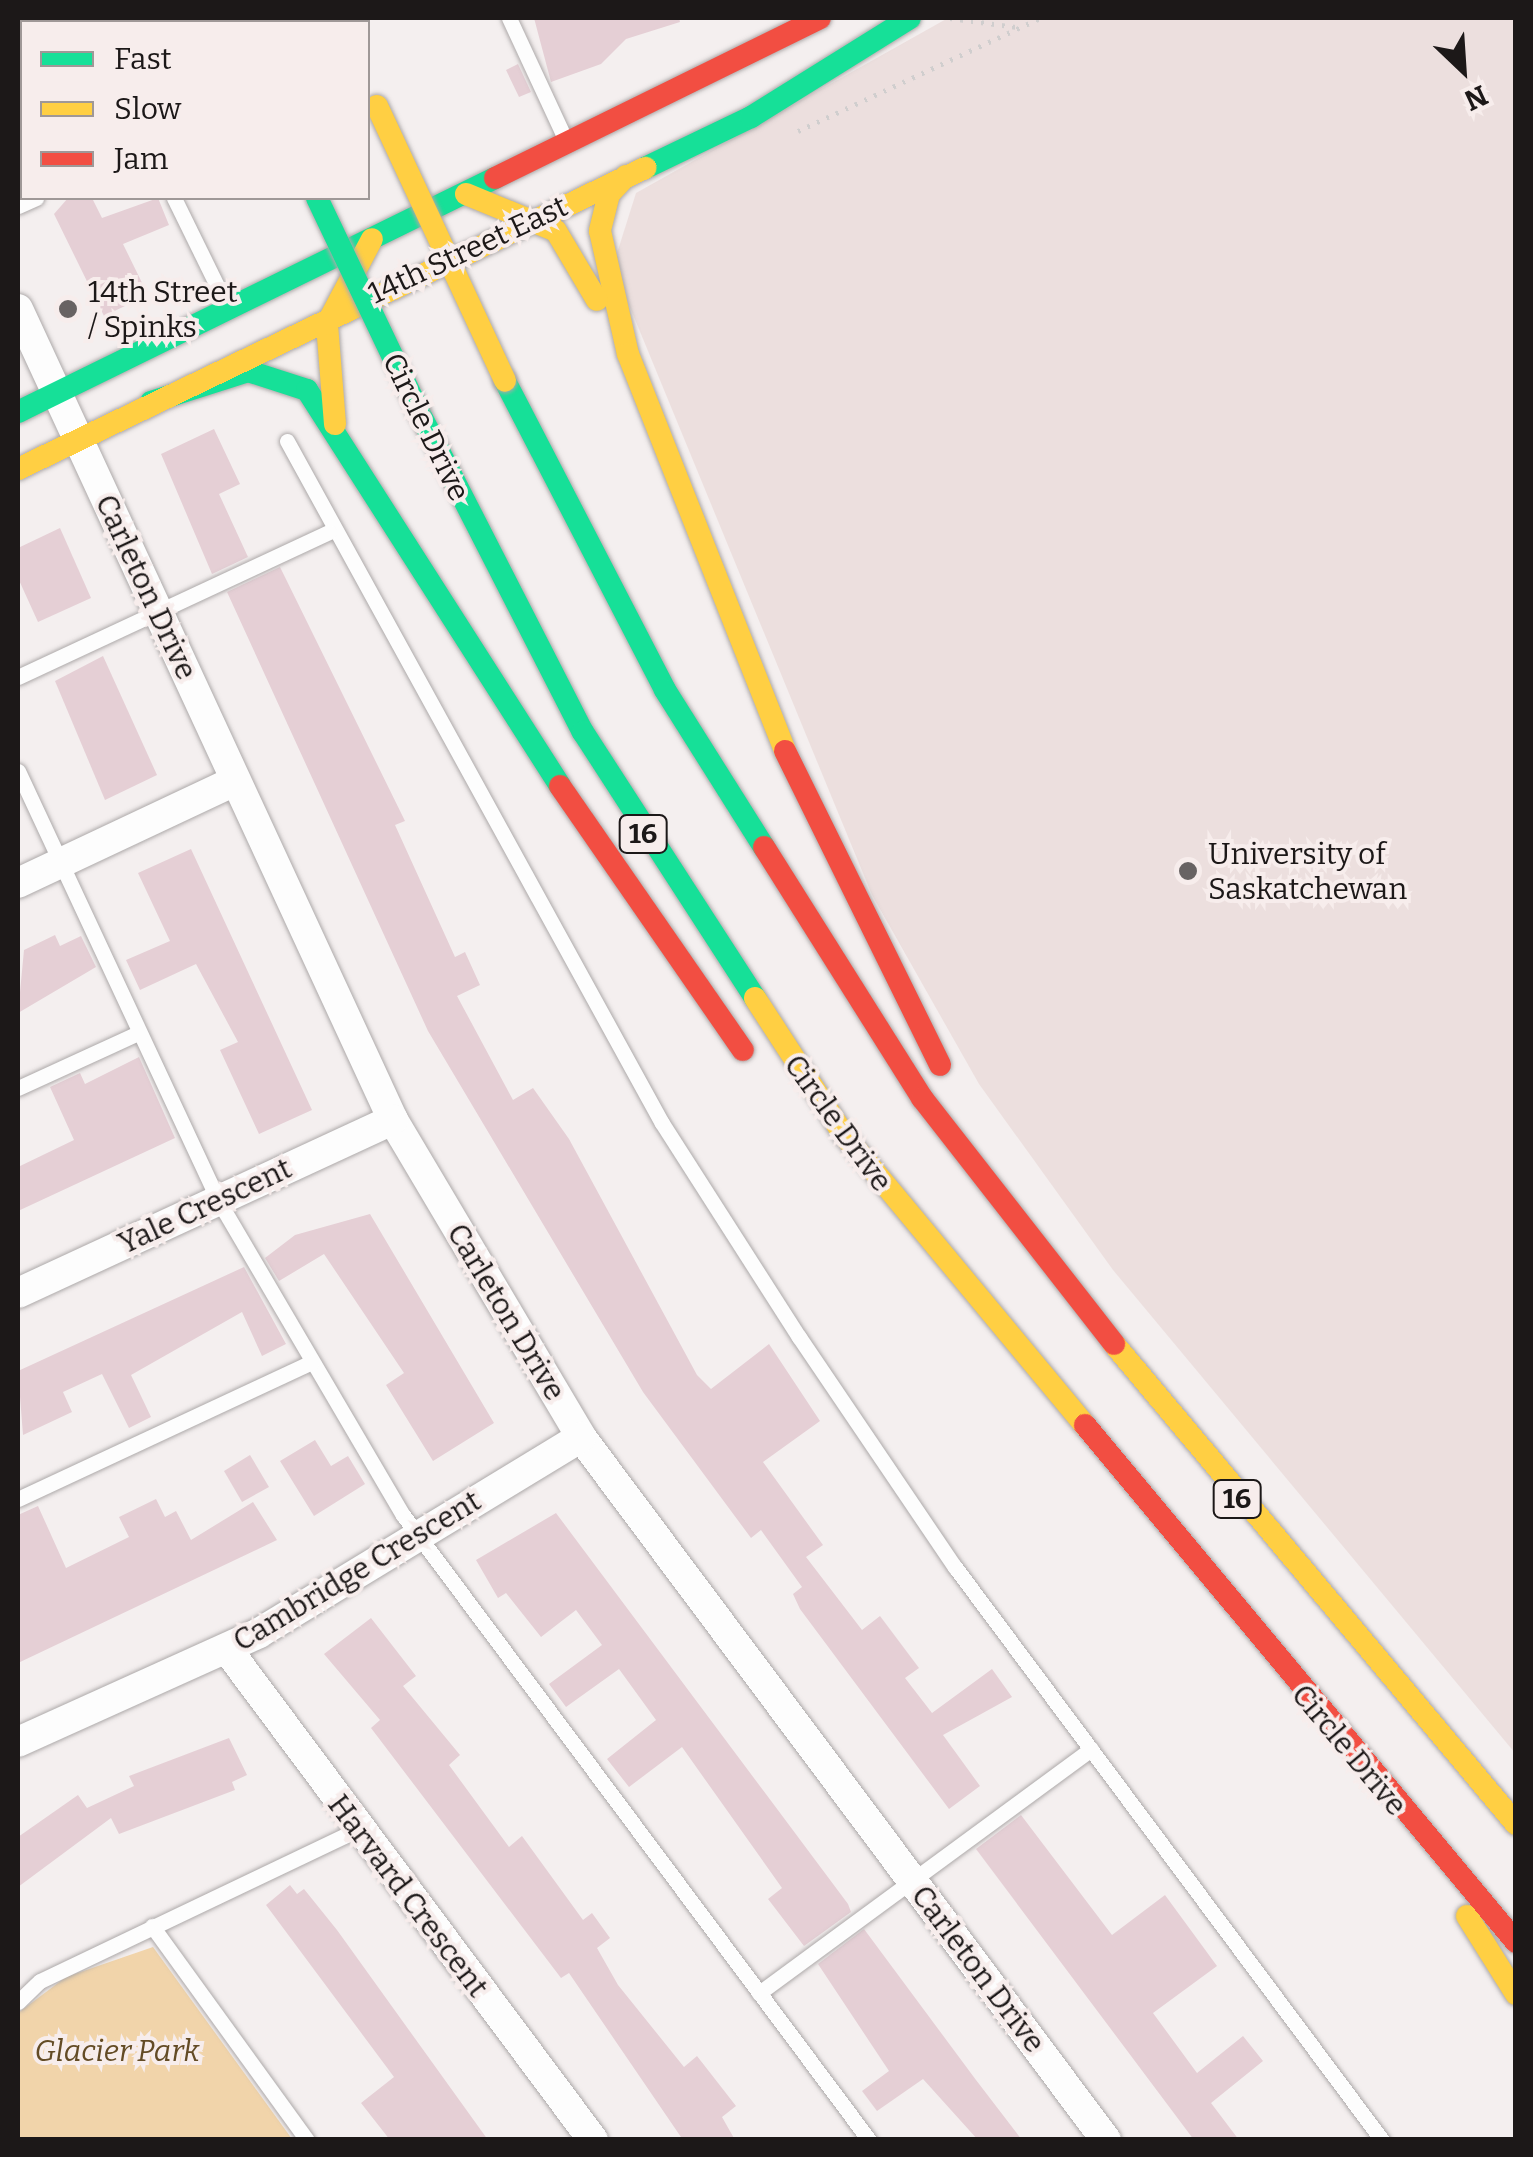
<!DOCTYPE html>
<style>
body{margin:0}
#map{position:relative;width:1533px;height:2157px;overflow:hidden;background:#f4efef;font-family:Bitter,serif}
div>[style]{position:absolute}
.built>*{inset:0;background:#ecdfde}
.green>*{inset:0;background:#f1d4aa}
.building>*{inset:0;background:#e5cfd5}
.path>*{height:5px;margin-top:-2.5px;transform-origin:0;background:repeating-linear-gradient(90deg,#d0cece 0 2.5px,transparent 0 10.5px)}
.roads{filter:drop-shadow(0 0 2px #ada9a9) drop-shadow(0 0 2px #ada9a9)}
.lane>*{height:15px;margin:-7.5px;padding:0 7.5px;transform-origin:7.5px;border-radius:7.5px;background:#fdfdfd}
.street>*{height:30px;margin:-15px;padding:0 15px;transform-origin:15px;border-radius:15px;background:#fdfdfd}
.fast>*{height:22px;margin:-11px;padding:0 11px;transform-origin:11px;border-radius:11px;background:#16e098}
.slow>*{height:22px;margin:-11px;padding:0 11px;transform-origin:11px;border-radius:11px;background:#ffcf43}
.jam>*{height:22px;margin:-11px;padding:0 11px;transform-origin:11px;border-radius:11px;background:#f24e42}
.bridges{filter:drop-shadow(0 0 2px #ada9a9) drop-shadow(0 0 2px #ada9a9)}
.fast-bridge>*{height:22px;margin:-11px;padding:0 11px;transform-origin:11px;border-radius:11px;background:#16e098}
.slow-bridge>*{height:22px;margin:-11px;padding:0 11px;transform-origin:11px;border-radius:11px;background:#ffcf43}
.dots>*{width:28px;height:28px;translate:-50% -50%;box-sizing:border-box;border:5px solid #f7edec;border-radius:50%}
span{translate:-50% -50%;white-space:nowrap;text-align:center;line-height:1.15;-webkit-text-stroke:8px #f7edec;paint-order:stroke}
.shield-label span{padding:2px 8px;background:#f7edec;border:2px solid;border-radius:8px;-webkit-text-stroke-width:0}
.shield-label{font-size:28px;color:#1c1818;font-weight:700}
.street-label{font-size:30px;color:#1c1818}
.poi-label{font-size:30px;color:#1c1818}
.left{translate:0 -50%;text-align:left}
.park-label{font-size:30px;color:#634b25;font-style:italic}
.frame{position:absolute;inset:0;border:20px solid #1c1818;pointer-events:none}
.legend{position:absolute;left:20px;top:20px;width:350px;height:180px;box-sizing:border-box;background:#f7edec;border:2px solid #9f9897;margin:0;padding:12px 18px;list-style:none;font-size:30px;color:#1c1818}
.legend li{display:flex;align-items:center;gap:20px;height:50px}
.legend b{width:50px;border:2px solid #9f9897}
.north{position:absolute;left:1413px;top:20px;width:100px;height:100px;-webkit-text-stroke:8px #f7edec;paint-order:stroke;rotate:155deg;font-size:28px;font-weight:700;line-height:40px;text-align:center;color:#1c1818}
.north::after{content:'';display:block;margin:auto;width:35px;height:45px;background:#1c1818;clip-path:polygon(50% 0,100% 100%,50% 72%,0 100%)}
</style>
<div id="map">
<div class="built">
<i style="clip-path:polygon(948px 18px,1515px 18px,1515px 1753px,1113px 1270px,979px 1084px,872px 895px,613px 266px,636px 193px)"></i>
</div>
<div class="green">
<i style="clip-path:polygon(153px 1947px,292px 2139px,18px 2139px,18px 2013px,66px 1977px)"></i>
</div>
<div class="building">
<i style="clip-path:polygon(534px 18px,679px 18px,680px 22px,626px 39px,601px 64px,551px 82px)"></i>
<i style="clip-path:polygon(518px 64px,531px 92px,519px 97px,506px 70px)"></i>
<i style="clip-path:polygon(68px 198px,92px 198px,102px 218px,158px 198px,169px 225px,123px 244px,148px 295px,104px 316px,54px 214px)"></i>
<i style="clip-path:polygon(214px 429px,240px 484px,219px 494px,248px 557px,212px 574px,161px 454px)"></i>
<i style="clip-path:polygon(60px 528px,91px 598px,38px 622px,18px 578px,18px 548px)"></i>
<i style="clip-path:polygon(280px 567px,405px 821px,395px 825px,455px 957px,465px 952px,480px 985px,457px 996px,513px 1100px,533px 1088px,569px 1139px,697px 1375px,711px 1389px,769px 1344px,820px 1421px,763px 1462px,823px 1545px,806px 1557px,862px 1630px,880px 1616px,919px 1668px,905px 1678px,932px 1713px,992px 1669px,1012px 1697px,943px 1735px,980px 1786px,949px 1809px,800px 1609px,793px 1594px,802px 1587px,761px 1530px,751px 1538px,643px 1392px,428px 1031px,227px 592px)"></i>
<i style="clip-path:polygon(103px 656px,157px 775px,105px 800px,55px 681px)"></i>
<i style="clip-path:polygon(191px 849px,312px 1110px,259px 1134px,220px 1050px,238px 1042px,196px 964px,140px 990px,126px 960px,170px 941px,138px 873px)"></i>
<i style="clip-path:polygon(55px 935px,60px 946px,81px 936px,96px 967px,18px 1013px,24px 950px)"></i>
<i style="clip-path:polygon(139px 1057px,175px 1138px,18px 1211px,18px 1167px,74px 1140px,50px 1087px,80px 1073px,85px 1084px)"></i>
<i style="clip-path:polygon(370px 1214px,494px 1423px,433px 1461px,386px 1385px,404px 1373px,324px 1254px,279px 1281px,265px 1258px,295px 1235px)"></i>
<i style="clip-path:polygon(244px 1267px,286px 1344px,262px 1356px,242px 1312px,131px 1375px,151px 1417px,129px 1428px,102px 1374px,63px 1392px,72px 1412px,23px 1435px,18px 1371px)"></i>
<i style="clip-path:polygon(315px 1440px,331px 1466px,348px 1456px,365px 1484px,314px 1516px,280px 1461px)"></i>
<i style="clip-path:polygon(250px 1455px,269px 1487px,242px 1502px,224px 1471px)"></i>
<i style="clip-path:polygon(156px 1499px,165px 1517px,176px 1511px,191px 1540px,253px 1502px,277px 1540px,18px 1663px,18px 1515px,38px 1506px,66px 1568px,129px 1537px,119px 1517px)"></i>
<i style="clip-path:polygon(556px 1513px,848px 1904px,851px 1912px,804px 1946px,768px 1899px,782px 1888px,682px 1747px,629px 1787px,607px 1759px,656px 1720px,619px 1669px,566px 1707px,549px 1684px,602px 1645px,576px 1610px,541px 1637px,506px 1593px,498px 1598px,476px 1560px)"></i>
<i style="clip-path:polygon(371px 1618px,416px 1676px,403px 1686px,460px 1755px,449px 1765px,509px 1847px,522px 1836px,583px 1920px,592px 1913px,610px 1938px,597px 1948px,618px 1985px,684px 2067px,697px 2056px,736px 2106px,722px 2117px,735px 2140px,683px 2140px,569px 1973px,561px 1978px,371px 1728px,380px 1720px,324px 1654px)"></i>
<i style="clip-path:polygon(229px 1738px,247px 1775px,232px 1782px,235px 1790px,119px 1834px,111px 1818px,18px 1887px,18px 1837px,78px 1795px,87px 1808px,134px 1786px,129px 1776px)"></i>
<i style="clip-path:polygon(1021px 1815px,1112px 1935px,1165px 1895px,1217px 1966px,1153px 2013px,1197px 2073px,1243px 2036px,1263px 2061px,1211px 2103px,1239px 2140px,1194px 2140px,976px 1849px)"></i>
<i style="clip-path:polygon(290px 1885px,297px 1894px,304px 1889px,337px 1930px,488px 2140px,390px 2140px,361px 2103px,394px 2077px,266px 1905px)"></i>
<i style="clip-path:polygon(864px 1929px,976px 2080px,1022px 2140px,978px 2140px,923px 2079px,877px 2111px,862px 2091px,889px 2071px,818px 1964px)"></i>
</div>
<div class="path">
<i style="left:950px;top:18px;width:68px;rotate:7.7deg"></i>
<i style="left:798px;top:131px;width:267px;rotate:-25deg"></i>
</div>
<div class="roads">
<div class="lane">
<i style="left:89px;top:18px;width:5px;rotate:53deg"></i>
<i style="left:509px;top:18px;width:136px;rotate:65.1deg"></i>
<i style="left:174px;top:198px;width:120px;rotate:63.9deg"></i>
<i style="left:18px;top:206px;width:20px;rotate:-24deg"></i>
<i style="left:287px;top:441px;width:778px;rotate:61.2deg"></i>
<i style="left:662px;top:1123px;width:254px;rotate:57.4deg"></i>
<i style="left:799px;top:1337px;width:278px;rotate:55.9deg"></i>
<i style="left:955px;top:1567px;width:715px;rotate:53.31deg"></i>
<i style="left:18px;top:677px;width:343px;rotate:-25deg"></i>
<i style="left:18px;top:771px;width:473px;rotate:65deg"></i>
<i style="left:218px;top:1200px;width:365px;rotate:59.6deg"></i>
<i style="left:403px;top:1515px;width:780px;rotate:53.29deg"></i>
<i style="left:18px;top:1088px;width:132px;rotate:-24.6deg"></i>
<i style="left:18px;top:1499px;width:324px;rotate:-25deg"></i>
<i style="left:152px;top:1926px;width:264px;rotate:54.1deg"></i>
<i style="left:759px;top:1993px;width:412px;rotate:-36.3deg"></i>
<i style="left:18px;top:2002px;width:30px;rotate:-44deg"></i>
<i style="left:40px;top:1981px;width:351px;rotate:-25.5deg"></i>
</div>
<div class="street">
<i style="left:18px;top:309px;width:894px;rotate:65.18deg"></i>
<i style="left:393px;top:1120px;width:369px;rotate:59.3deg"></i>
<i style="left:581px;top:1437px;width:877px;rotate:53.25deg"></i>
<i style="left:18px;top:883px;width:240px;rotate:-25.2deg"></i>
<i style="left:18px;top:1293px;width:413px;rotate:-24.8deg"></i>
<i style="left:227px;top:1649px;width:612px;rotate:53.3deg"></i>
<i style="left:18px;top:1742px;width:265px;rotate:-24.3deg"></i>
<i style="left:259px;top:1633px;width:377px;rotate:-31.3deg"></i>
</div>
<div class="fast">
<i style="left:336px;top:18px;width:4px;rotate:63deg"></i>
<i style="left:645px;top:168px;width:118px;rotate:-25.7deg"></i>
<i style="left:751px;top:117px;width:187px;rotate:-31.9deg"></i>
<i style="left:505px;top:381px;width:348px;rotate:62.6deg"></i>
<i style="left:665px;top:690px;width:186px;rotate:57.8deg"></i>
<i style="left:151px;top:402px;width:102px;rotate:-17.7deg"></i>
<i style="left:248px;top:371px;width:62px;rotate:17.9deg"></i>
<i style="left:307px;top:390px;width:470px;rotate:57.4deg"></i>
<i style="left:418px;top:410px;width:362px;rotate:62.9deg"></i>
<i style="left:583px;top:732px;width:317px;rotate:57.1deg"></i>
<i style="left:18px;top:412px;width:531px;rotate:-26.13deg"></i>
</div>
<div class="slow">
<i style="left:234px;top:18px;width:4px;rotate:63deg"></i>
<i style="left:626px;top:176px;width:25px;rotate:133deg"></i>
<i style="left:609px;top:194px;width:38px;rotate:104deg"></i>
<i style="left:600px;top:231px;width:126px;rotate:77.2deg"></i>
<i style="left:628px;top:354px;width:427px;rotate:68.4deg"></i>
<i style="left:466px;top:194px;width:97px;rotate:22.3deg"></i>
<i style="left:556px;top:231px;width:80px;rotate:59.3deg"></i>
<i style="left:335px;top:424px;width:100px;rotate:-94.6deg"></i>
<i style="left:327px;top:324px;width:96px;rotate:-62.1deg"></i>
<i style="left:18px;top:469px;width:696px;rotate:-25.64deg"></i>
<i style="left:755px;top:998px;width:163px;rotate:57deg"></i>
<i style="left:844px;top:1135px;width:377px;rotate:50.3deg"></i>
<i style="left:1114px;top:1344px;width:626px;rotate:50.05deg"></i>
<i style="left:1467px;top:1916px;width:92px;rotate:57.9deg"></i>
</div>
<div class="jam">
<i style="left:495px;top:178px;width:362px;rotate:-26.2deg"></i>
<i style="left:785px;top:751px;width:350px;rotate:63.7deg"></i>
<i style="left:560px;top:786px;width:321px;rotate:55.3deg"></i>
<i style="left:764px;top:847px;width:297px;rotate:57.8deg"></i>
<i style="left:922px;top:1098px;width:312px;rotate:52deg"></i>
<i style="left:1085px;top:1425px;width:673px;rotate:50.18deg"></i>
</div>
</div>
<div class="bridges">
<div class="fast-bridge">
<i style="left:317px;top:198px;width:235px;rotate:64.5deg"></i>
</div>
<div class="slow-bridge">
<i style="left:377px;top:106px;width:303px;rotate:65deg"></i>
</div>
</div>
<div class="dots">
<i style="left:68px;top:309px;background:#686363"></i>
<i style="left:1188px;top:871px;background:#686363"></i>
</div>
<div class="shield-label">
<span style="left:643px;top:834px">16</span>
<span style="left:1237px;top:1499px">16</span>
</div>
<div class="street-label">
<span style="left:468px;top:250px;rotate:-25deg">14th Street East</span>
<span style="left:426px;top:427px;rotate:64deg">Circle Drive</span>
<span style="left:146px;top:587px;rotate:65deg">Carleton Drive</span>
<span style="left:838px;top:1123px;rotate:54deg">Circle Drive</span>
<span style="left:205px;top:1206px;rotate:-25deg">Yale Crescent</span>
<span style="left:506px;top:1312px;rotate:59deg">Carleton Drive</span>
<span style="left:357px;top:1571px;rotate:-31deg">Cambridge Crescent</span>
<span style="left:1349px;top:1750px;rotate:50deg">Circle Drive</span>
<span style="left:408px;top:1896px;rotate:53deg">Harvard Crescent</span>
<span style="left:978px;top:1969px;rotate:53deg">Carleton Drive</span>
</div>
<div class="poi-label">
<span class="left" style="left:88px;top:309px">14th Street<br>/ Spinks</span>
<span class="left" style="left:1208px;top:871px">University of<br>Saskatchewan</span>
</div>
<div class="park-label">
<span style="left:117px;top:2051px">Glacier Park</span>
</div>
<div class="frame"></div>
<ul class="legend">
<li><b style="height:12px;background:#16e098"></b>Fast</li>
<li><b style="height:12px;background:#ffcf43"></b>Slow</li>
<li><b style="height:12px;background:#f24e42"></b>Jam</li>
</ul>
<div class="north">N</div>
</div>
